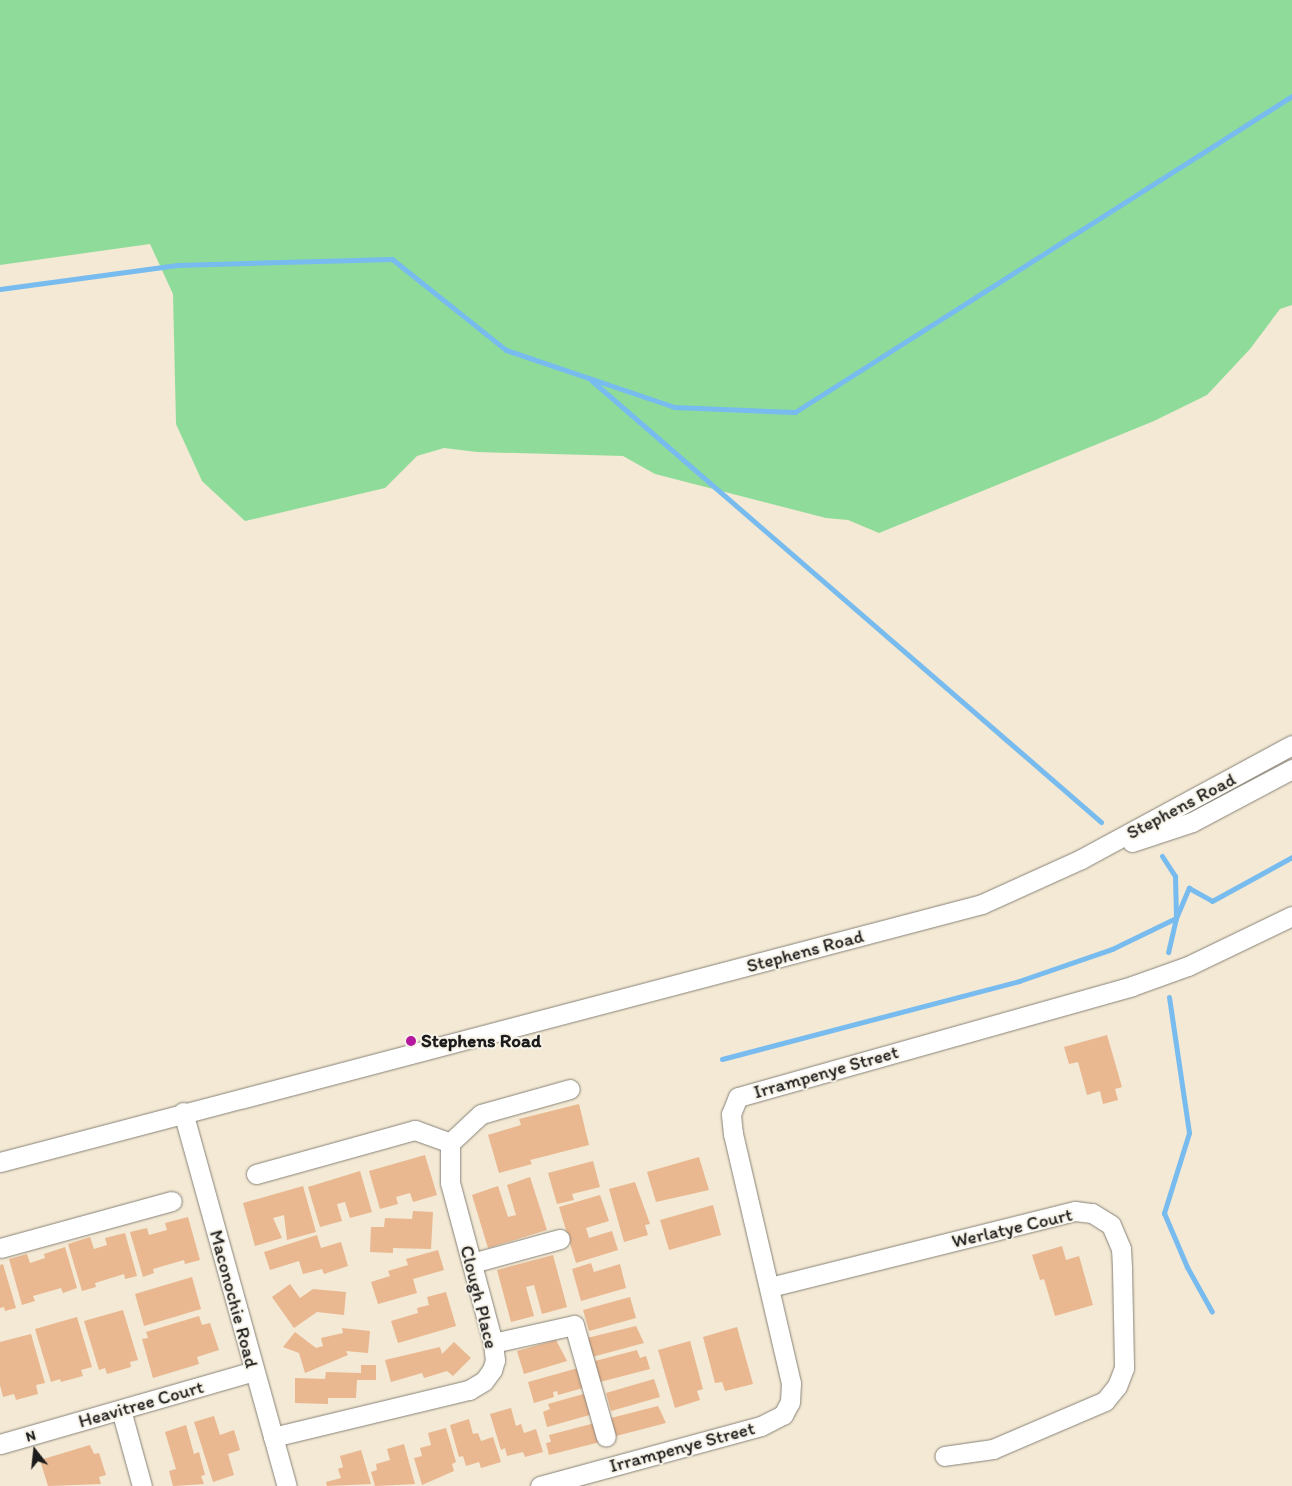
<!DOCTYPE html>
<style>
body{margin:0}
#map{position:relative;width:1292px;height:1486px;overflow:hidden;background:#f3e9d4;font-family:Itim,sans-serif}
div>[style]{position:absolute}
.green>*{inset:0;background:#8fdc9a}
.stream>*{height:5px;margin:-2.5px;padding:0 2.5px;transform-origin:2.5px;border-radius:2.5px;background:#78bbee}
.building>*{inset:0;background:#e9b790}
.roads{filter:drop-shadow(0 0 1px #888278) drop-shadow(0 0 1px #888278)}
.minor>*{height:19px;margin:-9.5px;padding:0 9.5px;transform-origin:9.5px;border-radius:9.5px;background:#fff}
.dots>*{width:14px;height:14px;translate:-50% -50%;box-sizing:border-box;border:2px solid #f7f3e8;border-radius:50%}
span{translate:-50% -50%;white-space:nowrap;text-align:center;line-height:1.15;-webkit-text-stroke:4px #f7f3e8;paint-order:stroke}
.street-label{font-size:19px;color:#1c1c1c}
.poi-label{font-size:19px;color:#1c1c1c;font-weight:700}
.left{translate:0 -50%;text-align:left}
.north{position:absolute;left:10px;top:1426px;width:50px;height:50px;-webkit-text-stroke:4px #f7f3e8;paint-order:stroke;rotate:344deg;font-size:14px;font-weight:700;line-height:20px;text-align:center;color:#1c1c1c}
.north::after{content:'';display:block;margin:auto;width:18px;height:22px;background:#1c1c1c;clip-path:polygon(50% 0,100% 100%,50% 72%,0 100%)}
</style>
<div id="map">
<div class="green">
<i style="clip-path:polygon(0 0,1292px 0,1292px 305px,1280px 309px,1250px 349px,1207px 395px,1154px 421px,879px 533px,848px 520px,826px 518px,655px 474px,623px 456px,477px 452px,444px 448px,417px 456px,385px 488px,245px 521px,202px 481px,176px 424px,173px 294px,150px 244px,0 265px)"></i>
</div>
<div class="stream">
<i style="left:0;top:289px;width:179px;rotate:-7.7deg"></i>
<i style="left:177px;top:265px;width:215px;rotate:-1.6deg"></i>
<i style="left:392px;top:259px;width:146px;rotate:38.6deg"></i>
<i style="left:506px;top:350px;width:177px;rotate:18.7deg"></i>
<i style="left:674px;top:407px;width:121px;rotate:2.4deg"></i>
<i style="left:795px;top:412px;width:589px;rotate:-32.45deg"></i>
<i style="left:591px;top:380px;width:675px;rotate:40.91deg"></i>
<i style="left:1162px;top:856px;width:24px;rotate:57deg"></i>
<i style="left:1175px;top:876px;width:42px;rotate:88.6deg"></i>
<i style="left:1176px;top:918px;width:35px;rotate:103deg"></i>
<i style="left:1169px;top:997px;width:137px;rotate:81.6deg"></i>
<i style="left:1189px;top:1133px;width:84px;rotate:107.4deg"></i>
<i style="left:1164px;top:1213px;width:59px;rotate:66.9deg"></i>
<i style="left:1187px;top:1267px;width:51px;rotate:60.9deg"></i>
<i style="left:722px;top:1059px;width:307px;rotate:-14.7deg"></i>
<i style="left:1019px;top:981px;width:98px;rotate:-19deg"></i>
<i style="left:1112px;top:949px;width:71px;rotate:-25.8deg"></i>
<i style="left:1176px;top:918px;width:33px;rotate:-67deg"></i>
<i style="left:1189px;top:888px;width:26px;rotate:29deg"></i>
<i style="left:1212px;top:901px;width:91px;rotate:-28.8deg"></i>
</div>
<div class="building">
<i style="clip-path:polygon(1107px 1035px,1122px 1087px,1115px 1089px,1118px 1100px,1103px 1104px,1100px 1091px,1087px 1095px,1078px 1062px,1069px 1064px,1064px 1047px)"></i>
<i style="clip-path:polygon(579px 1104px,589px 1145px,530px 1160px,532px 1164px,499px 1173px,488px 1135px,521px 1125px,519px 1119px)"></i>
<i style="clip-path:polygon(425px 1155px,437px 1195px,413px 1202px,410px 1193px,396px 1197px,398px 1204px,380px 1209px,369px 1171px)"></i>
<i style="clip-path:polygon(699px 1157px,709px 1190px,656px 1202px,647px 1172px)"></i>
<i style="clip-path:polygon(593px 1161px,600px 1187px,572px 1194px,574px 1200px,557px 1204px,548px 1173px)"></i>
<i style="clip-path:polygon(360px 1171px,372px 1212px,350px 1218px,345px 1202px,337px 1204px,342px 1221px,320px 1227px,308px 1187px)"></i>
<i style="clip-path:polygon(530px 1177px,547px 1230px,488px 1248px,472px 1195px,498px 1186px,508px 1217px,516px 1215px,507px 1185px)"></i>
<i style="clip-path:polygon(635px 1182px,650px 1224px,645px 1225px,648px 1235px,624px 1242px,609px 1189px)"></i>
<i style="clip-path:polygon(303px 1186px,316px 1232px,287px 1240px,284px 1215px,273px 1218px,282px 1238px,255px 1246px,243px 1203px)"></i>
<i style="clip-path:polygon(600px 1195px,609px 1221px,586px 1228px,589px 1238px,612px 1231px,618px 1250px,576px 1263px,559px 1207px)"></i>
<i style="clip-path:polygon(713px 1205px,721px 1235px,669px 1250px,660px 1220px)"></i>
<i style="clip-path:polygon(413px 1211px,433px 1212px,431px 1249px,393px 1248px,393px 1253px,370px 1252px,371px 1227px,384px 1227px,385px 1218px,412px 1219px)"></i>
<i style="clip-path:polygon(188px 1217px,200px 1260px,185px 1264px,184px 1260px,153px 1269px,154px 1273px,143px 1277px,130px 1232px,147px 1228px,149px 1235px,167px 1230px,165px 1223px)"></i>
<i style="clip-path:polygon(125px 1233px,137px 1276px,125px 1279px,124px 1274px,95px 1283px,96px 1287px,82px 1291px,68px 1244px,90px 1237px,94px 1249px,107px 1245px,105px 1238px)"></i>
<i style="clip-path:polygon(317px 1235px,321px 1248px,341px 1242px,348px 1266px,324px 1274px,322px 1269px,303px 1274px,299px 1261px,270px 1270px,264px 1252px)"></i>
<i style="clip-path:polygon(1062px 1246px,1066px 1260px,1079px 1256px,1093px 1305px,1055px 1316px,1044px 1279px,1040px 1280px,1032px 1255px)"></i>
<i style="clip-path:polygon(65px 1247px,77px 1288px,63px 1293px,61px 1288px,33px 1296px,35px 1301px,22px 1305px,9px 1259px,27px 1254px,30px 1263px,45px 1258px,44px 1254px)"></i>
<i style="clip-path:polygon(438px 1250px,444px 1270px,413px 1279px,417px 1293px,378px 1304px,371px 1282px,390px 1276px,388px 1271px,408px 1265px,406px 1259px)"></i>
<i style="clip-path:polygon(553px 1255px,567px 1307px,542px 1314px,534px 1285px,526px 1287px,534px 1316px,511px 1322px,497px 1270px)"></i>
<i style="clip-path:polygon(591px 1263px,594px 1272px,620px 1264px,626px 1288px,581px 1301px,572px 1269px)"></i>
<i style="clip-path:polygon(3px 1264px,16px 1308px,5px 1311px,4px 1307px,0 1308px,0 1265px)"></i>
<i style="clip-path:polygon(192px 1277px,201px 1309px,144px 1326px,135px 1294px)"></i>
<i style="clip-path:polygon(290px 1284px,300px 1298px,313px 1289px,346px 1292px,344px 1315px,317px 1312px,294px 1328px,272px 1297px)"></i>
<i style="clip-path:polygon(446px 1292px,456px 1326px,398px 1343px,391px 1321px,418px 1313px,417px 1308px,429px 1305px,427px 1297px)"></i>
<i style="clip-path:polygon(630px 1297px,636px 1318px,589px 1331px,583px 1310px)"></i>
<i style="clip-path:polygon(123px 1310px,138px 1360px,130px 1362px,131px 1367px,107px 1374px,105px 1368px,99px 1370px,84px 1321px)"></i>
<i style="clip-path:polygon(199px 1316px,202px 1325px,210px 1323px,219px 1350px,197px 1357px,199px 1364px,153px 1378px,142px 1339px,148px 1338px,146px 1332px)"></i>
<i style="clip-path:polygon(77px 1317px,92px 1367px,81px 1370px,83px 1376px,61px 1382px,60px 1379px,51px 1382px,35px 1329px)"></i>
<i style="clip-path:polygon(636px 1326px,644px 1343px,592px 1357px,587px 1338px)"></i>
<i style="clip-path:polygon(737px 1327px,753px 1384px,725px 1391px,722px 1382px,715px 1383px,703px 1337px)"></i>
<i style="clip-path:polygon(342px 1328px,370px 1331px,368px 1353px,346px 1351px,348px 1355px,305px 1373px,299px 1353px,283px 1347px,295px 1332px,316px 1348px,323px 1346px,321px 1338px,343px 1333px)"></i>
<i style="clip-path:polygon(31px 1334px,45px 1383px,36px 1385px,38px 1394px,16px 1400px,14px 1394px,3px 1397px,0 1385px,0 1342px)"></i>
<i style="clip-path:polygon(556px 1340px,567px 1361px,524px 1374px,517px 1351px)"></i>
<i style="clip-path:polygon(690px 1341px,703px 1389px,697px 1391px,700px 1400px,675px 1408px,658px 1350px)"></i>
<i style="clip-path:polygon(454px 1342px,471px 1358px,453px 1376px,447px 1371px,424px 1378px,422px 1373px,391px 1382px,385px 1360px,440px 1347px,442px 1354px)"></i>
<i style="clip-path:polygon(637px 1350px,640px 1358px,646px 1356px,650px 1369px,600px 1382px,595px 1361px)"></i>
<i style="clip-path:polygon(361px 1365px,376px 1365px,376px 1380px,357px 1380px,356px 1398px,328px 1398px,328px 1404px,295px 1403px,295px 1378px,325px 1379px,326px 1372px,361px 1373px)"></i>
<i style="clip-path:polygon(578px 1368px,583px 1388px,558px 1395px,557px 1391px,553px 1392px,554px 1397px,534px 1403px,528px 1382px)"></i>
<i style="clip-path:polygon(654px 1379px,660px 1397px,611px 1411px,606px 1393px)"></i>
<i style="clip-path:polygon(587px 1393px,593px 1414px,547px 1427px,543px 1412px,550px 1409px,548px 1404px)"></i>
<i style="clip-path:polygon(658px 1406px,666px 1423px,616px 1436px,611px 1418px)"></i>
<i style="clip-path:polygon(511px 1408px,516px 1426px,521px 1424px,524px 1433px,536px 1429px,543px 1452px,525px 1457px,523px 1452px,507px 1456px,505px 1448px,501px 1450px,490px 1414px)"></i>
<i style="clip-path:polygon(214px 1416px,220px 1435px,234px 1430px,240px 1450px,228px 1454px,234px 1475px,213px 1482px,194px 1422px)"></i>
<i style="clip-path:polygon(469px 1419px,473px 1434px,478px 1433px,481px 1441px,493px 1437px,501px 1462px,481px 1468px,479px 1462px,466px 1466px,463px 1456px,459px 1457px,450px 1425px)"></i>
<i style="clip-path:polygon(595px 1423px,600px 1442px,549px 1455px,546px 1443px,551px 1442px,549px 1435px)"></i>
<i style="clip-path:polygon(186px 1425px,194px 1454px,199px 1452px,205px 1475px,201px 1476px,204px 1484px,173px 1486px,169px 1471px,176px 1469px,165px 1432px)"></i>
<i style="clip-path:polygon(446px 1428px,456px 1462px,452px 1464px,454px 1471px,422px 1485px,414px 1458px,422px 1456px,420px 1448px,431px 1445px,428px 1433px)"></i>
<i style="clip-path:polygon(404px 1444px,415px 1484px,375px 1486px,371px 1472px,377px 1470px,376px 1464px,390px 1460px,387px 1449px)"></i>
<i style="clip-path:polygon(90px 1445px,94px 1454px,99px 1453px,106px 1475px,99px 1477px,101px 1484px,48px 1486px,40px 1460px)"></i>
<i style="clip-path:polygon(361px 1450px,371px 1484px,327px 1486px,326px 1482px,341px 1478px,338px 1469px,343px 1467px,340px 1456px)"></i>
</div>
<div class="roads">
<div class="minor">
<i style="left:1132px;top:842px;width:63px;rotate:-18.4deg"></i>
<i style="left:1192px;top:822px;width:113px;rotate:-27.9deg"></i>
<i style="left:183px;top:1112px;width:388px;rotate:74.5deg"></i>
<i style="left:450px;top:1143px;width:42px;rotate:-43.1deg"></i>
<i style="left:481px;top:1114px;width:92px;rotate:-15.7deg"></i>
<i style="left:0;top:1162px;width:1015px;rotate:-14.72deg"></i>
<i style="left:982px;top:904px;width:109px;rotate:-24.4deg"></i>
<i style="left:1081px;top:859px;width:240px;rotate:-28.4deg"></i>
<i style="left:256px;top:1174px;width:165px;rotate:-15.5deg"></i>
<i style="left:415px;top:1130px;width:37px;rotate:20deg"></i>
<i style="left:0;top:1248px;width:178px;rotate:-15.3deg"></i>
<i style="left:472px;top:1263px;width:91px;rotate:-15.3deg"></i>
<i style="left:770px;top:1287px;width:314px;rotate:-14deg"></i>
<i style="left:1075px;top:1211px;width:17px;rotate:7deg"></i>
<i style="left:1092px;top:1213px;width:22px;rotate:32deg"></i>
<i style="left:1111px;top:1225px;width:25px;rotate:67deg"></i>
<i style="left:1121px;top:1248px;width:21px;rotate:87deg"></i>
<i style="left:1122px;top:1269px;width:99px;rotate:88.8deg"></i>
<i style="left:1124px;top:1368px;width:19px;rotate:111deg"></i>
<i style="left:1117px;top:1386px;width:19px;rotate:129deg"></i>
<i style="left:1105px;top:1401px;width:122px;rotate:156.8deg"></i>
<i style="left:993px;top:1449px;width:49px;rotate:171.9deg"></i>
<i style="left:493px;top:1343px;width:83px;rotate:-12.5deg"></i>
<i style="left:574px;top:1325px;width:116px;rotate:74.1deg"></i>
<i style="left:121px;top:1410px;width:79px;rotate:74.6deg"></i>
<i style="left:273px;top:1437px;width:202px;rotate:-13.5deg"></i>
<i style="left:469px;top:1390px;width:17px;rotate:-31deg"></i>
<i style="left:484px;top:1381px;width:14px;rotate:-54deg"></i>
<i style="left:492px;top:1370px;width:10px;rotate:-73deg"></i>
<i style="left:495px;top:1360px;width:17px;rotate:-97deg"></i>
<i style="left:493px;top:1343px;width:167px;rotate:-105deg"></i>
<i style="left:450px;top:1182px;width:39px;rotate:-90deg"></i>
<i style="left:0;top:1444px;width:264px;rotate:-16deg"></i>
<i style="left:540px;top:1486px;width:229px;rotate:-15.2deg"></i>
<i style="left:761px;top:1426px;width:25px;rotate:-27deg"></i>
<i style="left:783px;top:1415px;width:15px;rotate:-62deg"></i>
<i style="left:790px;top:1402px;width:19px;rotate:-87deg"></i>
<i style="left:791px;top:1383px;width:256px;rotate:-103.1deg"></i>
<i style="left:733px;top:1134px;width:20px;rotate:-96deg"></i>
<i style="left:731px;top:1114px;width:18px;rotate:-68deg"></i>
<i style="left:738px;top:1097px;width:409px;rotate:-15.7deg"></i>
<i style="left:1132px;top:986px;width:59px;rotate:-19.7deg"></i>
<i style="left:1188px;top:966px;width:115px;rotate:-25.7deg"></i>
</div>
</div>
<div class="dots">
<i style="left:411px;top:1041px;background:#b5179e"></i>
</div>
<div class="street-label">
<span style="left:1181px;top:806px;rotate:-28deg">Stephens Road</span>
<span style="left:805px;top:951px;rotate:-15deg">Stephens Road</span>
<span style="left:826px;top:1072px;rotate:-16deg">Irrampenye Street</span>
<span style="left:1012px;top:1228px;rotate:-13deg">Werlatye Court</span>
<span style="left:479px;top:1297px;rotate:76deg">Clough Place</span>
<span style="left:234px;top:1299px;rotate:75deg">Maconochie Road</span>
<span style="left:141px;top:1404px;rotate:-16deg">Heavitree Court</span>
<span style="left:682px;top:1447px;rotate:-15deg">Irrampenye Street</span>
</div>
<div class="poi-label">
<span class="left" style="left:421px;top:1041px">Stephens Road</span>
</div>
<div class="north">N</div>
</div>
